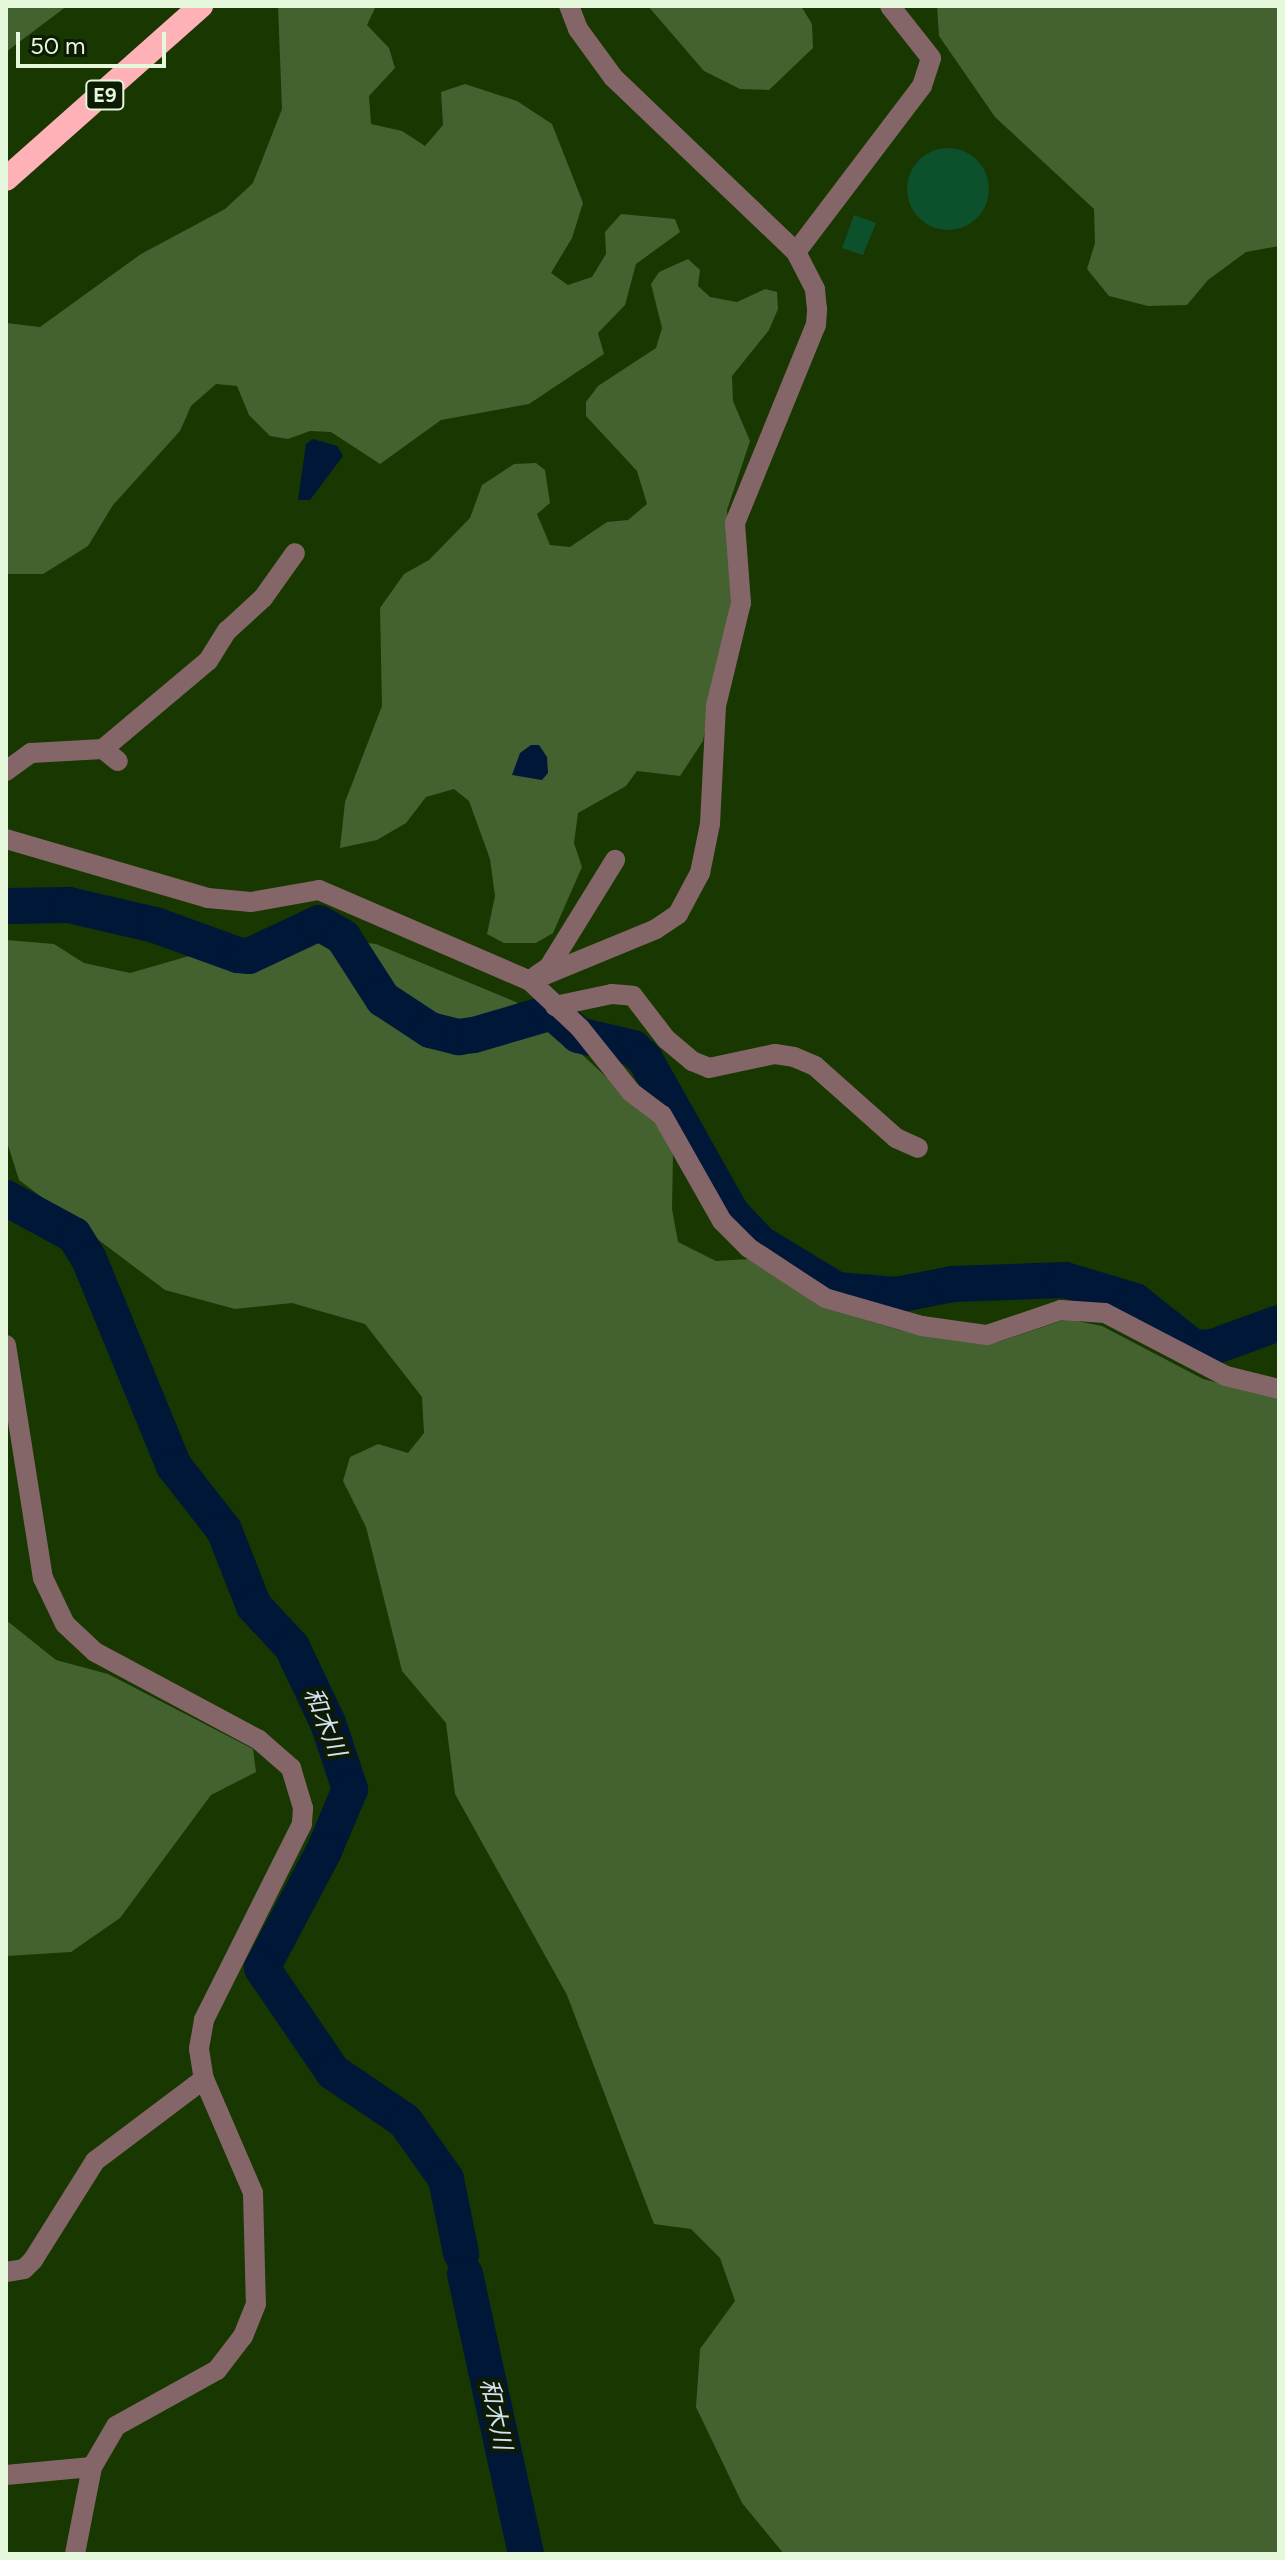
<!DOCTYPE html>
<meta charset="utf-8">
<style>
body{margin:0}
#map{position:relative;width:1285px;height:2560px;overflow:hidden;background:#193700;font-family:Figtree,"Noto Sans JP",sans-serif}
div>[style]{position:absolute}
.green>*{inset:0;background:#436230}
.water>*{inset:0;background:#001737}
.river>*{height:36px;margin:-18px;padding:0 18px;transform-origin:18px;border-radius:18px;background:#001737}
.building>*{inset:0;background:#0c502c}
.round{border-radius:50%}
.minor>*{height:20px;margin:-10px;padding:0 10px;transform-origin:10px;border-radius:10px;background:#856668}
.highway>*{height:24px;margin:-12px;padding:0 12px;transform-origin:12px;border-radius:12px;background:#feb2b8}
span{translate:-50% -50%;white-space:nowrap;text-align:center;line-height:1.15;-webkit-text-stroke:8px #0d1b05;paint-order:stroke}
.shield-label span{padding:2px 6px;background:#0d1b05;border:2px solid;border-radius:6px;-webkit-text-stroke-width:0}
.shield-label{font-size:20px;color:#e5f8db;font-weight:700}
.water-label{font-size:24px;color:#d6e2f1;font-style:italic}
.frame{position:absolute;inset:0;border:8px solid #e5f8db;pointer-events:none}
.scale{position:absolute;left:16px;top:32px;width:150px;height:36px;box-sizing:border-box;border:4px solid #e5f8db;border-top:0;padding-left:10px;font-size:24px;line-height:28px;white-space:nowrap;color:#e5f8db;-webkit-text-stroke:6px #0d1b05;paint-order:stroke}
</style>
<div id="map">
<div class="green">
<i style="clip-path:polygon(6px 6px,67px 6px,6px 52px)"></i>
<i style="clip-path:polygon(278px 6px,376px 6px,367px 25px,389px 48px,395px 68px,369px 96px,371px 124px,402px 131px,425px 146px,443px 125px,441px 92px,465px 84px,517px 101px,552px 124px,583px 203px,572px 238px,551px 273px,568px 285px,592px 277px,606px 254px,605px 232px,621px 214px,675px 219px,680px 232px,636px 264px,625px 305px,598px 333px,604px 354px,529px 404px,441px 420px,380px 464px,331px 432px,310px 431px,288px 439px,270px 436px,249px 415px,237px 386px,216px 384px,191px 406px,180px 431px,113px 505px,88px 546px,43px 574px,6px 574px,6px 323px,40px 327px,141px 254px,225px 209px,253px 183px,282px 109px)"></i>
<i style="clip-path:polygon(648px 6px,801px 6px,812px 24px,813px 48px,769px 90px,740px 89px,704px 71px)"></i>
<i style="clip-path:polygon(937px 6px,1279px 6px,1279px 246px,1246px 252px,1208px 280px,1187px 305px,1148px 306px,1109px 296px,1087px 269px,1095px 243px,1094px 209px,995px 117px,939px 36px)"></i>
<i style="clip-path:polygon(688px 259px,700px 270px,698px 286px,710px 297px,737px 302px,765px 289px,777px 292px,778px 309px,769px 330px,732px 376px,733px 401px,750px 441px,727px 510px,732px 596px,703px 741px,680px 776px,637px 771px,626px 786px,578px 813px,574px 843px,582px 867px,553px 933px,536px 943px,504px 943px,487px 934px,495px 896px,490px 859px,469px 801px,454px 789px,426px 797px,406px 823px,377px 840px,340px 848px,345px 802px,382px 706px,380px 608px,404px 574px,429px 560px,470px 518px,482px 485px,514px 464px,536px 463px,545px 470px,550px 503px,537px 514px,550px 545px,570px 547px,607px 522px,628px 520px,647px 504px,637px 471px,586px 416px,586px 402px,598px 386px,656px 348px,662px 328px,651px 284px,659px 272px)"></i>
<i style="clip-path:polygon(315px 936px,376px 944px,516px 1002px,576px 1049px,658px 1125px,673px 1155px,672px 1209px,678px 1242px,716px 1261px,750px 1259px,819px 1306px,899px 1330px,998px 1342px,1067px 1319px,1102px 1326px,1203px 1379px,1279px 1398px,1279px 2554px,784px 2554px,742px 2503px,696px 2407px,700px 2349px,735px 2301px,720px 2258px,691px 2229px,654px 2224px,567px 1995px,455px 1794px,446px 1723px,402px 1671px,366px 1527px,343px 1481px,350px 1457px,378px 1444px,408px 1453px,424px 1433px,422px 1397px,365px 1324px,292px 1303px,235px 1309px,165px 1290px,19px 1180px,6px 1139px,6px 940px,54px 944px,84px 963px,130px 973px,196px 954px)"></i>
<i style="clip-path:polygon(6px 1620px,56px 1660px,108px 1674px,253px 1749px,256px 1772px,211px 1795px,120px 1918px,71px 1952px,6px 1956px)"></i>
</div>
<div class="water">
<i style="clip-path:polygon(313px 439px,337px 446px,343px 456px,310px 500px,298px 500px,306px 444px)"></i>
<i style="clip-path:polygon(531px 745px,539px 745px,547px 757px,548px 773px,542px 780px,512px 775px,520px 753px)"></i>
</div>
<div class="river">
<i style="left:6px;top:906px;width:63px;rotate:-0.9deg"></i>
<i style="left:69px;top:905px;width:88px;rotate:13.1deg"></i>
<i style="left:155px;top:925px;width:88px;rotate:19.9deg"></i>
<i style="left:238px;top:955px;width:11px;rotate:5deg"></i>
<i style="left:249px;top:956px;width:77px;rotate:-25.2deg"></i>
<i style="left:319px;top:923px;width:28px;rotate:30deg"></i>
<i style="left:343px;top:937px;width:74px;rotate:57.2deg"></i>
<i style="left:383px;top:999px;width:56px;rotate:33.4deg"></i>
<i style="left:430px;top:1030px;width:30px;rotate:14deg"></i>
<i style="left:459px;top:1037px;width:15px;rotate:-8deg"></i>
<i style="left:474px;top:1035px;width:81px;rotate:-16.4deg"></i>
<i style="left:552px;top:1012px;width:35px;rotate:41deg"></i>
<i style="left:578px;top:1035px;width:57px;rotate:13.3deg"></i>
<i style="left:633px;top:1048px;width:16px;rotate:43deg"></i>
<i style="left:645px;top:1059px;width:178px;rotate:60.7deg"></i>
<i style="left:732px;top:1214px;width:42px;rotate:46deg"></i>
<i style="left:761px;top:1244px;width:89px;rotate:31.2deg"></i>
<i style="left:837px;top:1290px;width:59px;rotate:4.8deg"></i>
<i style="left:896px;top:1295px;width:58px;rotate:-10.9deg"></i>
<i style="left:953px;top:1284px;width:112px;rotate:-2deg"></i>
<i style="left:1065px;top:1280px;width:73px;rotate:16.7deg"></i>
<i style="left:1135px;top:1301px;width:75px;rotate:38.5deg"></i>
<i style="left:1194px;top:1348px;width:19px;rotate:-3deg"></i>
<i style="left:1213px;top:1347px;width:70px;rotate:-20deg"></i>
<i style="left:6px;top:1198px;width:77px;rotate:28.6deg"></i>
<i style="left:74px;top:1235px;width:28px;rotate:58deg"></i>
<i style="left:89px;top:1259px;width:224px;rotate:67.7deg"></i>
<i style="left:174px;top:1466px;width:81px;rotate:52deg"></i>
<i style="left:224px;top:1530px;width:82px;rotate:68.5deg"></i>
<i style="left:254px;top:1606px;width:56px;rotate:47.2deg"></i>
<i style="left:292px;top:1647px;width:84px;rotate:64.7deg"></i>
<i style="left:328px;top:1723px;width:70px;rotate:71.6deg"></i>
<i style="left:350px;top:1789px;width:67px;rotate:112.8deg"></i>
<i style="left:324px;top:1851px;width:132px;rotate:117.9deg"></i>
<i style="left:262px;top:1968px;width:126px;rotate:55.7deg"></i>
<i style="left:333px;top:2072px;width:87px;rotate:34.2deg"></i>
<i style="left:405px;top:2121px;width:71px;rotate:54.7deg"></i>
<i style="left:446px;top:2179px;width:76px;rotate:78.5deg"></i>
<i style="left:465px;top:2274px;width:287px;rotate:77.7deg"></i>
</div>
<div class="building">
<i class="round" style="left:907px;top:148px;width:82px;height:82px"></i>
<i style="clip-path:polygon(854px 215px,876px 223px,863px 255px,842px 248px)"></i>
</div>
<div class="minor">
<i style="left:796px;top:252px;width:208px;rotate:-52.8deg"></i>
<i style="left:922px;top:86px;width:29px;rotate:-72deg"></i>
<i style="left:931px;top:58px;width:66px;rotate:-128.3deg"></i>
<i style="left:103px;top:749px;width:137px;rotate:-40deg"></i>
<i style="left:208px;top:661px;width:36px;rotate:-58deg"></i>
<i style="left:227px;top:631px;width:49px;rotate:-42.5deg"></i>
<i style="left:263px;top:598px;width:55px;rotate:-54.6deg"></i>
<i style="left:6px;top:771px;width:31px;rotate:-36deg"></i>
<i style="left:31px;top:753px;width:72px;rotate:-3.2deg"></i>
<i style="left:103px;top:749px;width:19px;rotate:39deg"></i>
<i style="left:6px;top:839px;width:210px;rotate:16.3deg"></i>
<i style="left:208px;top:898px;width:43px;rotate:5.3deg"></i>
<i style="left:251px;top:902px;width:69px;rotate:-10deg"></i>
<i style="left:319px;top:890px;width:230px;rotate:23.3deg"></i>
<i style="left:530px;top:981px;width:136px;rotate:-22.4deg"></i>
<i style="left:656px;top:929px;width:27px;rotate:-34deg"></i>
<i style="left:678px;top:914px;width:47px;rotate:-61.8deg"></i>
<i style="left:700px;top:873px;width:50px;rotate:-78.5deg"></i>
<i style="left:710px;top:824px;width:118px;rotate:-87.1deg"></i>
<i style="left:716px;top:706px;width:106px;rotate:-76.4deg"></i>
<i style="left:741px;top:603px;width:80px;rotate:-94.3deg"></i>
<i style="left:735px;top:523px;width:214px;rotate:-67.8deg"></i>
<i style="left:816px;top:325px;width:16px;rotate:-86deg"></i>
<i style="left:817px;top:309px;width:20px;rotate:-96deg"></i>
<i style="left:815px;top:289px;width:42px;rotate:-117.2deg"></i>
<i style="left:796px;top:252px;width:253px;rotate:-136.3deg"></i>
<i style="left:613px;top:77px;width:59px;rotate:-126.1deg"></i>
<i style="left:578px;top:29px;width:25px;rotate:-111deg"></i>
<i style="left:536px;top:976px;width:16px;rotate:-35deg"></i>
<i style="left:549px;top:967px;width:126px;rotate:-58.3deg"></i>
<i style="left:530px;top:981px;width:69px;rotate:43.2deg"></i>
<i style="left:580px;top:1028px;width:82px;rotate:51.4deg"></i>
<i style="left:631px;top:1092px;width:39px;rotate:37deg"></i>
<i style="left:662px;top:1115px;width:122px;rotate:60.5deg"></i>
<i style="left:722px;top:1221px;width:38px;rotate:45deg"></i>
<i style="left:749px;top:1248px;width:91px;rotate:33.3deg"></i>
<i style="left:825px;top:1298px;width:101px;rotate:16.1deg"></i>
<i style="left:922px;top:1326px;width:66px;rotate:7.9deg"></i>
<i style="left:987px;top:1335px;width:78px;rotate:-18.7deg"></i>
<i style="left:1061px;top:1310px;width:44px;rotate:3.9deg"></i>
<i style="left:1105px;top:1313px;width:136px;rotate:27.5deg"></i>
<i style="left:1226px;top:1376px;width:55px;rotate:13.8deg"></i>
<i style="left:555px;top:1006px;width:58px;rotate:-11.9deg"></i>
<i style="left:612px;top:994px;width:21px;rotate:5deg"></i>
<i style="left:633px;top:996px;width:54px;rotate:52.5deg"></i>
<i style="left:666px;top:1039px;width:34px;rotate:40deg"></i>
<i style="left:692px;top:1061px;width:18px;rotate:22deg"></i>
<i style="left:709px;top:1068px;width:67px;rotate:-12deg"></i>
<i style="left:775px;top:1054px;width:19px;rotate:9deg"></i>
<i style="left:794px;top:1057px;width:23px;rotate:23deg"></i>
<i style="left:815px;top:1066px;width:108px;rotate:41.6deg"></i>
<i style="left:896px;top:1138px;width:24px;rotate:24deg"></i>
<i style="left:6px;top:1345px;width:236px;rotate:81deg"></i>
<i style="left:43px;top:1578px;width:51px;rotate:64.4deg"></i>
<i style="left:65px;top:1624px;width:41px;rotate:43deg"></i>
<i style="left:95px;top:1652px;width:186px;rotate:28.2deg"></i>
<i style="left:259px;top:1740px;width:43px;rotate:41.2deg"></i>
<i style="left:291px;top:1768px;width:42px;rotate:73.3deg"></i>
<i style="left:303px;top:1808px;width:16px;rotate:94deg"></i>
<i style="left:302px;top:1824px;width:219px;rotate:116.6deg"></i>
<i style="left:204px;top:2020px;width:29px;rotate:100deg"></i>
<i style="left:199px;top:2049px;width:30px;rotate:81deg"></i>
<i style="left:204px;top:2079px;width:124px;rotate:66.7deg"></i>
<i style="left:253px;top:2193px;width:111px;rotate:88.5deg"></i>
<i style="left:256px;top:2304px;width:35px;rotate:112deg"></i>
<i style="left:243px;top:2336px;width:43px;rotate:127.4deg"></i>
<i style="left:217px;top:2370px;width:115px;rotate:151deg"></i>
<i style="left:116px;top:2426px;width:48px;rotate:120.3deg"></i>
<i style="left:92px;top:2467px;width:89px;rotate:101.1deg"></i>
<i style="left:6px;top:2272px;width:18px;rotate:-9deg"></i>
<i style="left:24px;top:2269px;width:13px;rotate:-45deg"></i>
<i style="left:33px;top:2260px;width:117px;rotate:-57.9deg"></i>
<i style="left:95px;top:2161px;width:136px;rotate:-37deg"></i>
<i style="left:6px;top:2475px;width:86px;rotate:-5.3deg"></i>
</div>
<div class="highway">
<i style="left:6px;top:179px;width:261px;rotate:-41.6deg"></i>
</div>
<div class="shield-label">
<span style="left:105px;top:95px">E9</span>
</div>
<div class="water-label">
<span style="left:325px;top:1722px;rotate:68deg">和木川</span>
<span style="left:496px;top:2414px;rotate:78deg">和木川</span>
</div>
<div class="frame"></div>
<div class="scale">50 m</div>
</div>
